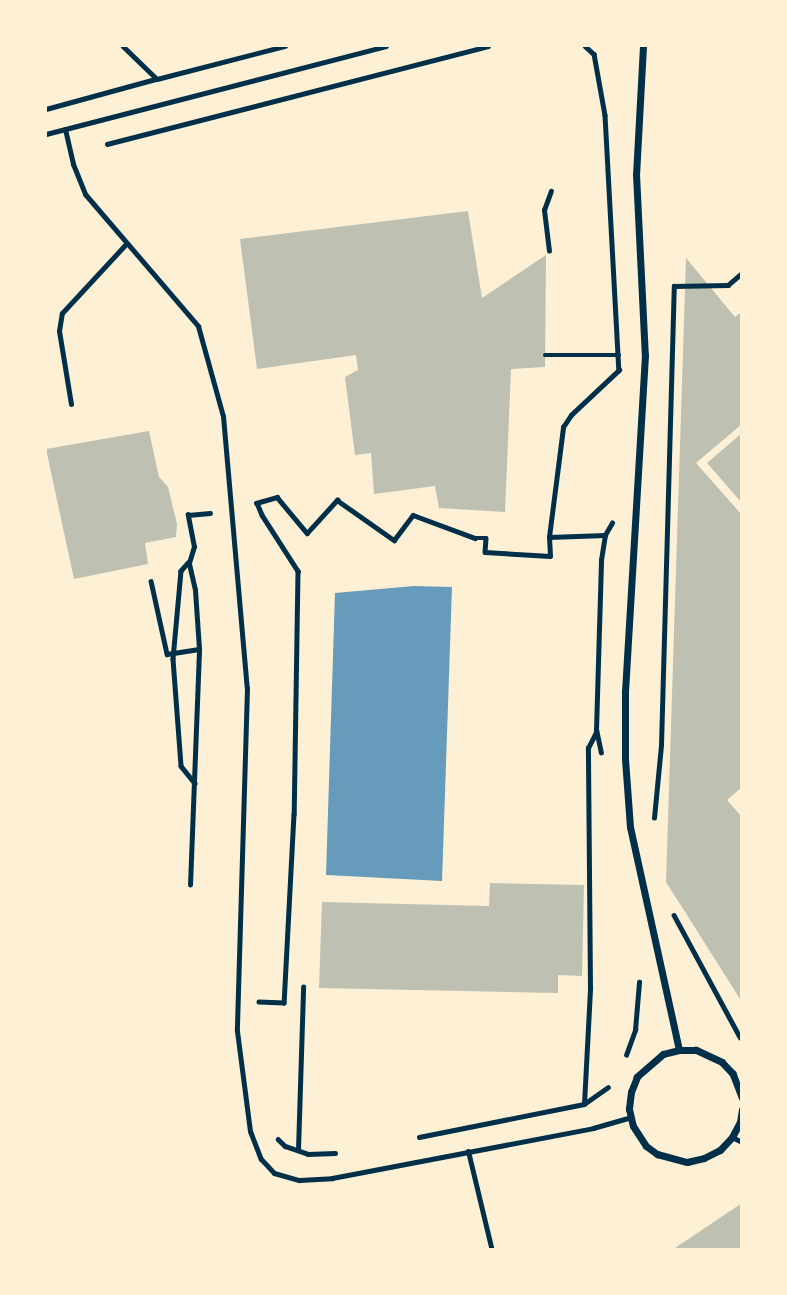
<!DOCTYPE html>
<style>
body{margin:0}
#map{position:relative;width:787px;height:1295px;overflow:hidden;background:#fdf0d5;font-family:Georgia,serif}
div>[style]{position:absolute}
.water>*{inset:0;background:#669bbc}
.building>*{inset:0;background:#bec0b2}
.path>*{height:4.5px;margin:-2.25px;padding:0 2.25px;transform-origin:2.25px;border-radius:2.25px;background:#003049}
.service>*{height:5px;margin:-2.5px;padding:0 2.5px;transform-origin:2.5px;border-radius:2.5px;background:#003049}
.minor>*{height:7px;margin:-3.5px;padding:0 3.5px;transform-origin:3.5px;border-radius:3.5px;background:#003049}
span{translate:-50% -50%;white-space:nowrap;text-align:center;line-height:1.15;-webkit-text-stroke:6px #fdf0d5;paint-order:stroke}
.frame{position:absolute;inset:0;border:47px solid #fdf0d5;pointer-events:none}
</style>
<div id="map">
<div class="water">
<i style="clip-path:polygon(414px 586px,452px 587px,442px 881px,326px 875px,335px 593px)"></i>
</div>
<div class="building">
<i style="clip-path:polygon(468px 211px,482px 298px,546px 255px,545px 367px,511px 369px,505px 512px,439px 508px,435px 486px,374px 494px,371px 453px,355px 455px,345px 377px,358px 370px,356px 355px,257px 369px,240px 239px)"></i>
<i style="clip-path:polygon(686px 258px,735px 317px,740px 313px,742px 316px,742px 424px,696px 463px,742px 515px,742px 787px,727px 800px,742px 817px,742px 1002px,666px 882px)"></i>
<i style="clip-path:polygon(149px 431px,159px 477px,168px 487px,177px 524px,176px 537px,145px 543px,148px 564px,74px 579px,46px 449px)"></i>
<i style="clip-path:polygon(742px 433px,742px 503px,707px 463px)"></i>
<i style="clip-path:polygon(490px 883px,584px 885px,582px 976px,558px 975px,558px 993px,319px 988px,322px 902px,489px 906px)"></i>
<i style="clip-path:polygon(742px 1203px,742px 1250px,672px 1250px)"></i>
</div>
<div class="path">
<i style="left:123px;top:46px;width:47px;rotate:44.1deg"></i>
<i style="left:157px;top:79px;width:132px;rotate:-14.5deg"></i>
<i style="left:585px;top:46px;width:12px;rotate:42deg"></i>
<i style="left:594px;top:54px;width:62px;rotate:79.8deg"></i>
<i style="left:605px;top:115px;width:256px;rotate:86.9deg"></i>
<i style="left:46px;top:109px;width:114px;rotate:-15.3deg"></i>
<i style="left:107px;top:144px;width:393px;rotate:-14.4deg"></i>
<i style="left:549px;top:251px;width:41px;rotate:-97deg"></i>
<i style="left:544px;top:210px;width:20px;rotate:-70deg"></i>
<i style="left:545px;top:355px;width:74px"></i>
<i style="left:256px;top:503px;width:22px;rotate:-16deg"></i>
<i style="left:277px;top:497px;width:47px;rotate:50.2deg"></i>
<i style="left:307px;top:533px;width:45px;rotate:-47.7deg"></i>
<i style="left:337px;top:500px;width:70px;rotate:35.1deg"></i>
<i style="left:394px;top:540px;width:31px;rotate:-53deg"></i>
<i style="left:413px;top:515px;width:66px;rotate:20.4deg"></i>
<i style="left:475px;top:538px;width:11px"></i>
<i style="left:486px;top:538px;width:14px;rotate:94deg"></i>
<i style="left:485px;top:552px;width:65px;rotate:3.5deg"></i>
<i style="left:550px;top:556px;width:19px;rotate:-93deg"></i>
<i style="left:549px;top:537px;width:111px;rotate:-82.7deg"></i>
<i style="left:563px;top:427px;width:14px;rotate:-56deg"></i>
<i style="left:571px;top:415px;width:66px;rotate:-43.2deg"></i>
<i style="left:257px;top:503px;width:13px;rotate:67deg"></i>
<i style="left:262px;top:515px;width:67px;rotate:57.3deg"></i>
<i style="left:298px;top:571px;width:243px;rotate:90.9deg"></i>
<i style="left:294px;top:814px;width:189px;rotate:93deg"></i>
<i style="left:284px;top:1003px;width:25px;rotate:-178deg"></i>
<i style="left:549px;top:537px;width:56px;rotate:-2deg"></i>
<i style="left:188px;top:563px;width:11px;rotate:131deg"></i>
<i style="left:181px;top:571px;width:88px;rotate:95.2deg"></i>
<i style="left:173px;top:659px;width:107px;rotate:85.7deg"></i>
<i style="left:181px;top:766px;width:22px;rotate:51deg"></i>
<i style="left:151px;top:581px;width:75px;rotate:77.6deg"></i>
<i style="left:167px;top:654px;width:32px;rotate:-9deg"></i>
<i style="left:601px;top:753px;width:24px;rotate:-102deg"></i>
<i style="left:596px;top:730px;width:170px;rotate:-88.3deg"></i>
<i style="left:601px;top:560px;width:25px;rotate:-81deg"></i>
<i style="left:605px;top:535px;width:14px;rotate:-60deg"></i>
<i style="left:654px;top:818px;width:73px;rotate:-84.5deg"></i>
<i style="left:661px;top:745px;width:459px;rotate:-88.4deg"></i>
<i style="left:674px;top:286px;width:54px;rotate:-1.1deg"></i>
<i style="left:728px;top:285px;width:18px;rotate:-41deg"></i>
<i style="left:190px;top:885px;width:236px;rotate:-87.8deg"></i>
<i style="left:199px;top:649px;width:59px;rotate:-93.9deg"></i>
<i style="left:195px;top:590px;width:28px;rotate:-103deg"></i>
<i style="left:189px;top:563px;width:17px;rotate:-73deg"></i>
<i style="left:194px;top:547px;width:33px;rotate:-101deg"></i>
<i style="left:188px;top:515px;width:22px;rotate:-5deg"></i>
<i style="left:674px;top:915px;width:139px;rotate:61.6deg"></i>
<i style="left:626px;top:1055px;width:27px;rotate:-70deg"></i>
<i style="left:635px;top:1030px;width:48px;rotate:-85.2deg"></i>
<i style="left:584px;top:1104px;width:116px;rotate:-87deg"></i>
<i style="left:590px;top:988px;width:240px;rotate:-90.5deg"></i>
<i style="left:588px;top:748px;width:18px;rotate:-63deg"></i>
<i style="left:419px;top:1137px;width:168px;rotate:-11.3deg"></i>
<i style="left:584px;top:1104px;width:29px;rotate:-35deg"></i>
<i style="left:278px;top:1139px;width:10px;rotate:45deg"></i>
<i style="left:285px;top:1146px;width:24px;rotate:19deg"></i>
<i style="left:308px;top:1154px;width:27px;rotate:-2deg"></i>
<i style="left:298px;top:1150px;width:163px;rotate:-88.2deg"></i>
</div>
<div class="service">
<i style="left:65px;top:129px;width:36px;rotate:77deg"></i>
<i style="left:73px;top:164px;width:32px;rotate:68deg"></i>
<i style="left:85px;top:194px;width:174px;rotate:49.4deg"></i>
<i style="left:198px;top:326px;width:93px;rotate:74.5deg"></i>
<i style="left:223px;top:416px;width:273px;rotate:85deg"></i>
<i style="left:247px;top:688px;width:343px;rotate:91.7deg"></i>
<i style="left:237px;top:1031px;width:101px;rotate:82.6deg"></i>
<i style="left:250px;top:1131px;width:30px;rotate:69deg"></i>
<i style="left:261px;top:1159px;width:19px;rotate:47deg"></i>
<i style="left:274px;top:1173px;width:26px;rotate:16deg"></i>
<i style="left:299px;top:1180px;width:33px;rotate:-3deg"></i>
<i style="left:332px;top:1178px;width:266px;rotate:-10.8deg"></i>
<i style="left:593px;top:1128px;width:40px;rotate:-16deg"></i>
<i style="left:46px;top:134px;width:351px;rotate:-14.5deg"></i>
<i style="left:71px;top:404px;width:74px;rotate:-99.3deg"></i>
<i style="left:59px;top:331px;width:18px;rotate:-81deg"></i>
<i style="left:62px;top:313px;width:94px;rotate:-47.2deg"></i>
<i style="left:732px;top:1137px;width:11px;rotate:27deg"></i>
<i style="left:468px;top:1151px;width:99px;rotate:76.5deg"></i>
</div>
<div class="minor">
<i style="left:643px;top:46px;width:128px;rotate:93.1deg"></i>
<i style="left:636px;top:174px;width:181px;rotate:87.2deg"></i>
<i style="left:645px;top:355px;width:337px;rotate:93.4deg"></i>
<i style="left:625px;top:691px;width:68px;rotate:90deg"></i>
<i style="left:625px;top:759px;width:68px;rotate:85.8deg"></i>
<i style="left:630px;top:827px;width:228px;rotate:77.6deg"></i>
<i style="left:742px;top:1098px;width:26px;rotate:-111deg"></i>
<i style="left:733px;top:1074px;width:16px;rotate:-133deg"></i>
<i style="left:722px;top:1062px;width:29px;rotate:-155deg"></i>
<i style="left:696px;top:1050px;width:17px;rotate:180deg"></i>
<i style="left:679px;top:1050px;width:16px;rotate:166deg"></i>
<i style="left:663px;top:1054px;width:35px;rotate:139deg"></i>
<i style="left:637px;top:1077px;width:16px;rotate:112deg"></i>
<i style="left:631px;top:1092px;width:17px;rotate:97deg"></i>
<i style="left:629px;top:1109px;width:17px;rotate:77deg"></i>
<i style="left:633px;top:1126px;width:24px;rotate:57deg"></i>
<i style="left:646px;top:1146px;width:14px;rotate:36deg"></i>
<i style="left:657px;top:1154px;width:31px;rotate:15deg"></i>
<i style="left:687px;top:1162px;width:17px;rotate:-13deg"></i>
<i style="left:704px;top:1158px;width:18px;rotate:-27deg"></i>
<i style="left:720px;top:1150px;width:18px;rotate:-47deg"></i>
<i style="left:732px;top:1137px;width:17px;rotate:-62deg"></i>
<i style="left:740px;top:1122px;width:13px;rotate:-81deg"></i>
</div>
<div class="frame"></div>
</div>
